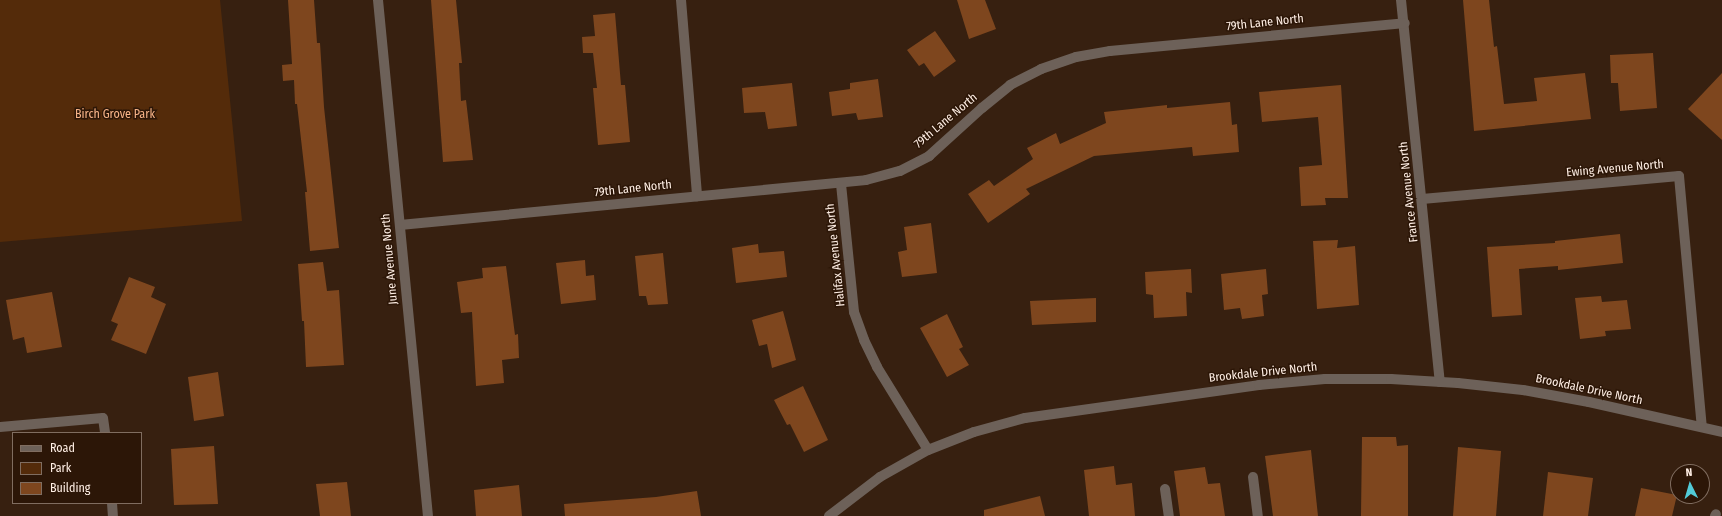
<!DOCTYPE html>
<style>
body{margin:0}
#map{position:relative;width:1722px;height:516px;overflow:hidden;background:#372010;font-family:"Fira Sans Condensed",sans-serif}
div>[style]{position:absolute}
.green>*{inset:0;background:#542b0a}
.building>*{inset:0;background:#7e461e}
.service>*{height:10px;margin:-5px;padding:0 5px;transform-origin:5px;border-radius:5px;background:#6d6159}
.minor>*{height:10px;margin:-5px;padding:0 5px;transform-origin:5px;border-radius:5px;background:#6d6159}
.tertiary>*{height:10px;margin:-5px;padding:0 5px;transform-origin:5px;border-radius:5px;background:#6d6159}
span{translate:-50% -50%;white-space:nowrap;text-align:center;line-height:1.15;-webkit-text-stroke:3px #2c1607;paint-order:stroke}
.street-label{font-size:12px;color:#ffefe5}
.park-label{font-size:12px;color:#f8b488}
.legend{position:absolute;left:12px;top:432px;width:130px;height:72px;box-sizing:border-box;background:#2c1607;border:1px solid #806d60;margin:0;padding:5px 7px;list-style:none;font-size:12px;color:#ffefe5}
.legend li{display:flex;align-items:center;gap:8px;height:20px}
.legend b{width:20px;border:1px solid #806d60}
.north{position:absolute;left:1670px;top:464px;width:40px;height:40px;box-sizing:border-box;background:#2c1607;border:1px solid #806d60;border-radius:50%;rotate:355deg;font-size:11px;font-weight:700;line-height:16px;text-align:center;color:#ffefe5}
.north::after{content:'';display:block;margin:auto;width:14px;height:18px;background:#52cbd7;clip-path:polygon(50% 0,100% 100%,50% 72%,0 100%)}
</style>
<div id="map">
<div class="green">
<i style="clip-path:polygon(0 0,220px 0,242px 221px,0 242px)"></i>
</div>
<div class="building">
<i style="clip-path:polygon(288px 0,314px 0,317px 43px,320px 43px,324px 107px,339px 248px,310px 251px,305px 192px,307px 192px,297px 104px,295px 104px,294px 80px,283px 81px,282px 65px,292px 64px)"></i>
<i style="clip-path:polygon(431px 0,456px 0,462px 63px,459px 63px,461px 101px,466px 100px,473px 160px,443px 162px)"></i>
<i style="clip-path:polygon(957px 0,985px 0,996px 29px,969px 39px)"></i>
<i style="clip-path:polygon(1463px 0,1489px 0,1494px 47px,1497px 46px,1504px 104px,1537px 101px,1534px 78px,1585px 73px,1591px 119px,1474px 131px)"></i>
<i style="clip-path:polygon(615px 13px,621px 85px,625px 85px,630px 142px,598px 145px,593px 88px,597px 88px,593px 53px,583px 53px,582px 37px,595px 36px,593px 15px)"></i>
<i style="clip-path:polygon(935px 31px,956px 61px,934px 77px,924px 63px,919px 66px,907px 50px)"></i>
<i style="clip-path:polygon(1653px 53px,1657px 108px,1620px 111px,1618px 83px,1611px 83px,1610px 55px)"></i>
<i style="clip-path:polygon(1722px 73px,1722px 140px,1688px 109px)"></i>
<i style="clip-path:polygon(878px 79px,883px 117px,858px 120px,856px 113px,832px 116px,829px 92px,850px 89px,850px 83px)"></i>
<i style="clip-path:polygon(792px 83px,797px 126px,768px 129px,765px 112px,744px 113px,742px 88px)"></i>
<i style="clip-path:polygon(1341px 85px,1348px 198px,1325px 198px,1326px 205px,1301px 206px,1299px 167px,1322px 165px,1318px 117px,1262px 122px,1259px 92px)"></i>
<i style="clip-path:polygon(1230px 102px,1232px 125px,1237px 124px,1239px 152px,1193px 156px,1192px 147px,1094px 156px,1026px 189px,1030px 194px,988px 223px,968px 194px,989px 180px,994px 186px,1033px 159px,1027px 148px,1056px 133px,1060px 144px,1106px 123px,1104px 112px,1167px 105px,1167px 108px)"></i>
<i style="clip-path:polygon(931px 223px,937px 273px,902px 277px,898px 252px,907px 250px,904px 227px)"></i>
<i style="clip-path:polygon(1620px 234px,1623px 263px,1558px 270px,1558px 266px,1519px 269px,1522px 315px,1492px 317px,1487px 247px,1555px 243px,1555px 241px)"></i>
<i style="clip-path:polygon(1338px 240px,1337px 248px,1355px 246px,1359px 305px,1317px 309px,1313px 241px)"></i>
<i style="clip-path:polygon(758px 244px,759px 253px,784px 251px,787px 277px,736px 283px,732px 248px)"></i>
<i style="clip-path:polygon(663px 253px,668px 304px,648px 305px,646px 296px,639px 296px,635px 256px)"></i>
<i style="clip-path:polygon(585px 260px,586px 276px,594px 275px,596px 300px,561px 304px,556px 263px)"></i>
<i style="clip-path:polygon(323px 262px,327px 291px,339px 290px,344px 365px,306px 367px,304px 321px,302px 321px,298px 264px)"></i>
<i style="clip-path:polygon(506px 266px,515px 335px,518px 334px,519px 358px,502px 360px,504px 383px,476px 386px,472px 312px,461px 313px,457px 282px,483px 278px,482px 268px)"></i>
<i style="clip-path:polygon(1191px 269px,1192px 293px,1186px 292px,1187px 316px,1154px 318px,1153px 295px,1146px 294px,1145px 272px)"></i>
<i style="clip-path:polygon(1266px 269px,1268px 294px,1262px 295px,1264px 316px,1242px 319px,1240px 308px,1224px 310px,1221px 274px)"></i>
<i style="clip-path:polygon(129px 277px,155px 287px,151px 297px,166px 304px,146px 354px,111px 340px,118px 324px,111px 321px)"></i>
<i style="clip-path:polygon(52px 292px,62px 347px,27px 353px,24px 337px,13px 340px,6px 300px)"></i>
<i style="clip-path:polygon(1601px 296px,1602px 302px,1627px 300px,1631px 329px,1605px 331px,1606px 336px,1580px 339px,1575px 298px)"></i>
<i style="clip-path:polygon(1096px 298px,1096px 322px,1032px 325px,1030px 301px)"></i>
<i style="clip-path:polygon(783px 311px,796px 360px,772px 368px,767px 344px,759px 346px,752px 320px)"></i>
<i style="clip-path:polygon(947px 314px,963px 347px,959px 349px,969px 365px,947px 377px,920px 328px)"></i>
<i style="clip-path:polygon(218px 372px,224px 416px,194px 421px,188px 377px)"></i>
<i style="clip-path:polygon(803px 386px,828px 440px,804px 452px,790px 424px,787px 425px,774px 400px)"></i>
<i style="clip-path:polygon(1362px 437px,1396px 437px,1397px 446px,1408px 445px,1408px 516px,1361px 516px)"></i>
<i style="clip-path:polygon(214px 446px,218px 504px,174px 505px,171px 449px)"></i>
<i style="clip-path:polygon(1458px 447px,1501px 451px,1496px 516px,1453px 516px)"></i>
<i style="clip-path:polygon(1311px 450px,1318px 516px,1273px 516px,1265px 456px)"></i>
<i style="clip-path:polygon(1114px 466px,1116px 485px,1132px 483px,1135px 516px,1089px 516px,1084px 470px)"></i>
<i style="clip-path:polygon(1205px 467px,1208px 484px,1220px 483px,1225px 516px,1180px 516px,1174px 471px)"></i>
<i style="clip-path:polygon(1548px 472px,1593px 478px,1588px 516px,1543px 516px)"></i>
<i style="clip-path:polygon(347px 482px,351px 516px,320px 516px,316px 484px)"></i>
<i style="clip-path:polygon(519px 485px,522px 516px,476px 516px,474px 490px)"></i>
<i style="clip-path:polygon(1641px 488px,1677px 495px,1672px 516px,1635px 516px)"></i>
<i style="clip-path:polygon(697px 491px,701px 516px,565px 516px,564px 504px,656px 497px)"></i>
<i style="clip-path:polygon(1040px 496px,1045px 516px,984px 516px,984px 510px)"></i>
</div>
<div class="service">
<i style="left:1253px;top:477px;width:39px;rotate:83deg"></i>
<i style="left:1165px;top:489px;width:27px;rotate:82deg"></i>
<i style="left:1715px;top:516px;width:2px;rotate:-63deg"></i>
</div>
<div class="minor">
<i style="left:378px;top:0;width:518px;rotate:84.47deg"></i>
<i style="left:681px;top:0;width:197px;rotate:85.3deg"></i>
<i style="left:1401px;top:0;width:384px;rotate:84.2deg"></i>
<i style="left:841px;top:184px;width:129px;rotate:84.2deg"></i>
<i style="left:854px;top:312px;width:30px;rotate:70deg"></i>
<i style="left:864px;top:340px;width:30px;rotate:64deg"></i>
<i style="left:877px;top:367px;width:97px;rotate:58.4deg"></i>
<i style="left:1422px;top:199px;width:258px;rotate:-5.1deg"></i>
<i style="left:1679px;top:176px;width:252px;rotate:84.8deg"></i>
<i style="left:400px;top:225px;width:468px;rotate:-5.5deg"></i>
<i style="left:866px;top:180px;width:35px;rotate:-15deg"></i>
<i style="left:900px;top:171px;width:33px;rotate:-27deg"></i>
<i style="left:929px;top:156px;width:72px;rotate:-42.2deg"></i>
<i style="left:982px;top:108px;width:36px;rotate:-39deg"></i>
<i style="left:1010px;top:85px;width:35px;rotate:-27deg"></i>
<i style="left:1041px;top:69px;width:37px;rotate:-19deg"></i>
<i style="left:1076px;top:57px;width:35px;rotate:-10deg"></i>
<i style="left:1110px;top:51px;width:296px;rotate:-5.4deg"></i>
<i style="left:0;top:427px;width:103px;rotate:-5deg"></i>
<i style="left:103px;top:418px;width:15px;rotate:82deg"></i>
<i style="left:112px;top:503px;width:13px;rotate:86deg"></i>
</div>
<div class="tertiary">
<i style="left:829px;top:516px;width:64px;rotate:-37.4deg"></i>
<i style="left:880px;top:477px;width:55px;rotate:-29.4deg"></i>
<i style="left:928px;top:450px;width:49px;rotate:-21.4deg"></i>
<i style="left:974px;top:432px;width:53px;rotate:-15.4deg"></i>
<i style="left:1025px;top:418px;width:236px;rotate:-8deg"></i>
<i style="left:1259px;top:385px;width:66px;rotate:-5.2deg"></i>
<i style="left:1325px;top:379px;width:66px"></i>
<i style="left:1391px;top:379px;width:67px;rotate:3.4deg"></i>
<i style="left:1458px;top:383px;width:65px;rotate:6.1deg"></i>
<i style="left:1523px;top:390px;width:67px;rotate:10.3deg"></i>
<i style="left:1589px;top:402px;width:136px;rotate:12.7deg"></i>
</div>
<div class="street-label">
<span style="left:1265px;top:23px;rotate:-6deg">79th Lane North</span>
<span style="left:946px;top:121px;rotate:-40deg">79th Lane North</span>
<span style="left:1615px;top:169px;rotate:-5deg">Ewing Avenue North</span>
<span style="left:633px;top:189px;rotate:-6deg">79th Lane North</span>
<span style="left:1409px;top:192px;rotate:-96deg">France Avenue North</span>
<span style="left:836px;top:255px;rotate:-96deg">Halifax Avenue North</span>
<span style="left:390px;top:259px;rotate:-95deg">June Avenue North</span>
<span style="left:1263px;top:373px;rotate:-6deg">Brookdale Drive North</span>
<span style="left:1589px;top:390px;rotate:12deg">Brookdale Drive North</span>
</div>
<div class="park-label">
<span style="left:115px;top:115px">Birch Grove Park</span>
</div>
<ul class="legend">
<li><b style="height:5px;background:#6d6159"></b>Road</li>
<li><b style="height:11px;background:#542b0a"></b>Park</li>
<li><b style="height:11px;background:#7e461e"></b>Building</li>
</ul>
<div class="north">N</div>
</div>
